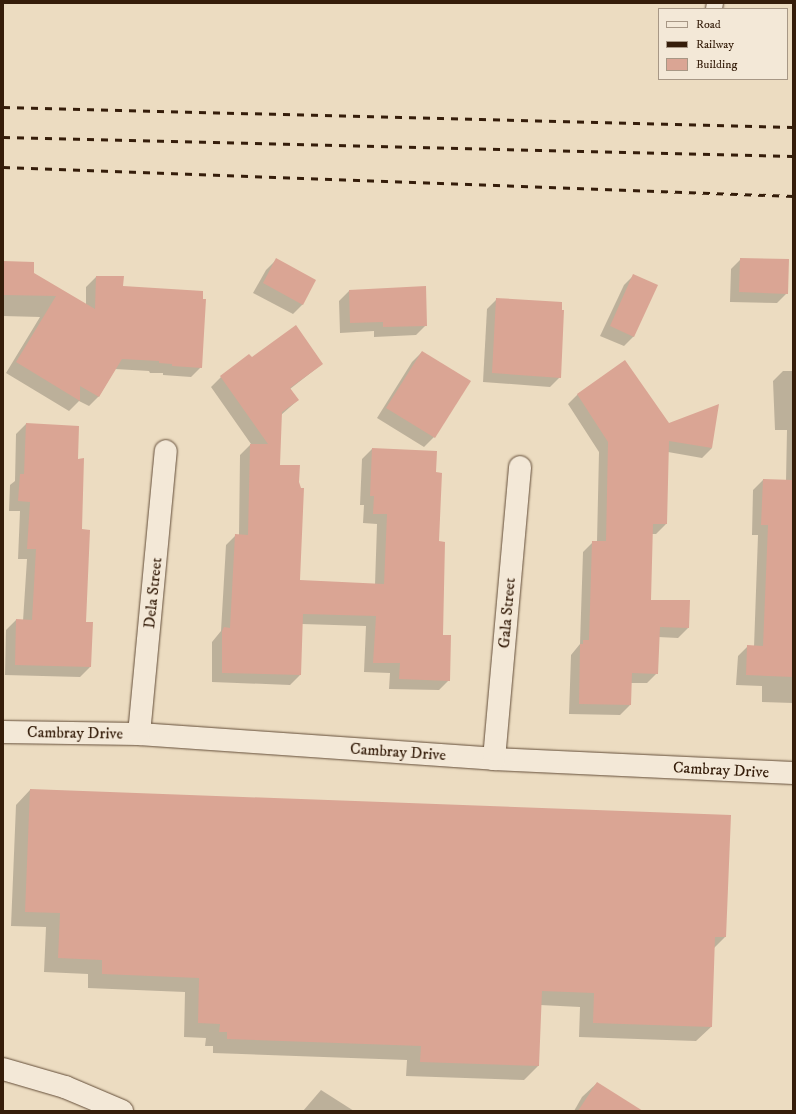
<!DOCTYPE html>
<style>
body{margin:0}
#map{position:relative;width:796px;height:1114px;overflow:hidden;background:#ecdcc1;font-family:"IM FELL DW Pica",serif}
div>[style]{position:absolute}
.shadow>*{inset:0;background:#0003}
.building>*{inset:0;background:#daa594}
.roads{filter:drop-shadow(0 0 1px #634d38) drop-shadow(0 0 1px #634d38)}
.service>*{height:16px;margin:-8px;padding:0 8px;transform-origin:8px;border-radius:8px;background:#f3e8d7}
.minor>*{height:22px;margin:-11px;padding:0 11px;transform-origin:11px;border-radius:11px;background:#f3e8d7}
.secondary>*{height:22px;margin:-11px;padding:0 11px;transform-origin:11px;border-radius:11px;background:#f3e8d7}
.rail>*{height:3px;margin-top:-1.5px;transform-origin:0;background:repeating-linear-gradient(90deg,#351d0a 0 7px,transparent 0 14px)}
span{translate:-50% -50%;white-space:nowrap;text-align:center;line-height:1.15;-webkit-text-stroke:3px #f3e8d7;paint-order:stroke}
.street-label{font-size:16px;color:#351d0a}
.frame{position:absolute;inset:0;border:4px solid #351d0a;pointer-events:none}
.legend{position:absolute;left:658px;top:8px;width:130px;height:72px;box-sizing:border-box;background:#f3e8d7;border:1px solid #a79785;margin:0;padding:5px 7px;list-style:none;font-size:12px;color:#351d0a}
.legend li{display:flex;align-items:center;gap:8px;height:20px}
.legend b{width:20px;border:1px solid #a79785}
</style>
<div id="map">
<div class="shadow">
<i style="clip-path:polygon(741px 259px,787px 293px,777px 303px,730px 302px,731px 269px)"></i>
<i style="clip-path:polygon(276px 260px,303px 304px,293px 314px,253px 293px,266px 270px)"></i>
<i style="clip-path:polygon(3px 262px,33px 274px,86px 305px,86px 287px,96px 277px,122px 287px,201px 367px,191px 377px,163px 375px,163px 373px,150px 373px,149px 371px,115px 369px,99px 396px,89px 406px,79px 401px,69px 411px,6px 373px,40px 317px,3px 316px)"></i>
<i style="clip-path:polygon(634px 275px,634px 336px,624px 346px,600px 336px,624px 285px)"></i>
<i style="clip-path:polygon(349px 291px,426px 325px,416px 335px,374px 337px,374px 331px,340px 333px,339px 301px)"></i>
<i style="clip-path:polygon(497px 299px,560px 377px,550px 387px,483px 382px,487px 309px)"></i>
<i style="clip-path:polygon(422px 352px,434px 437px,424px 447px,377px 418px,412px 362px)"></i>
<i style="clip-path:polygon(251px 359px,322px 364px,290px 389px,298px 400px,281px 415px,279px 466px,299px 581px,375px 585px,377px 524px,363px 523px,364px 505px,360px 505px,362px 459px,372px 449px,435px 473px,442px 636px,449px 680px,439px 690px,389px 689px,390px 673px,364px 672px,366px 626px,302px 624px,300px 675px,290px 685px,212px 682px,212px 642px,221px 631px,226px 545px,236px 535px,239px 535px,240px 455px,251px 444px,211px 387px,221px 377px)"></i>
<i style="clip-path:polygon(783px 371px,793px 371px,793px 703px,762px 702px,762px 686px,736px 685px,738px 656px,748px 646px,754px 647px,758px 535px,752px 535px,753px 490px,763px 480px,786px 481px,787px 430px,775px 430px,773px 381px)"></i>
<i style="clip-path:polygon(578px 394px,669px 424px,712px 448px,702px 458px,668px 452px,666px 524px,656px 534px,652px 534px,650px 601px,688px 628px,678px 638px,658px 637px,657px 673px,647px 683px,631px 683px,630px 705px,620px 715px,569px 714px,571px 655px,580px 644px,583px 552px,593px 542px,597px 542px,599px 452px,568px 404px)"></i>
<i style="clip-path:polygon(26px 424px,77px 460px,84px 623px,92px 623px,90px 667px,80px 677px,5px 675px,6px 630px,16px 620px,23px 621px,27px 559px,18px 559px,20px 511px,9px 511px,10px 485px,15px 481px,16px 434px)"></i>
<i style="clip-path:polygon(30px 790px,725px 937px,714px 948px,711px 1027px,696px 1041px,579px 1037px,580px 1007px,540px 1005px,538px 1066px,524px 1080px,406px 1076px,407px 1060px,213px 1053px,213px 1046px,205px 1046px,206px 1038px,184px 1037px,185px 992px,88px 988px,88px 974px,44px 972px,46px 927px,11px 926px,16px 805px)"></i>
<i style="clip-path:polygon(597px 1083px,613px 1111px,574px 1111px,582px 1097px)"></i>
<i style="clip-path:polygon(321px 1090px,354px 1111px,303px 1111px)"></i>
</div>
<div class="building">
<i style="clip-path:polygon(276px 258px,316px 280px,303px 305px,263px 283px)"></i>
<i style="clip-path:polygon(740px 258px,789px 259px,788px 294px,739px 292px)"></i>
<i style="clip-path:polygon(3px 261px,34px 262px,34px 273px,95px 309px,96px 276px,124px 276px,123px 286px,203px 291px,203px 299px,206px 299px,202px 368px,172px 366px,172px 364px,159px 363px,159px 361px,122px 359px,99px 397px,80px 386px,80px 401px,16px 362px,56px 296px,3px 295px)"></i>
<i style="clip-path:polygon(633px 274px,658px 285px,634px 337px,610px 326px)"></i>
<i style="clip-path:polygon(426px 286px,427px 326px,383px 327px,383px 322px,350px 323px,349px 290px)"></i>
<i style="clip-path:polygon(496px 298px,562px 302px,562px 310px,564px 310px,561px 378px,492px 373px)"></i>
<i style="clip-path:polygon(296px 325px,323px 364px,290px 388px,299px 400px,282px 412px,280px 465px,300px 465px,299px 482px,301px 488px,304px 488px,300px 580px,384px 584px,387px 514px,373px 514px,374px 496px,370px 496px,372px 448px,437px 451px,436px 472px,442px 473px,439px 541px,445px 542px,443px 635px,451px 635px,450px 681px,399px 679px,400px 663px,373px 663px,376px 616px,303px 614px,301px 675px,222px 673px,222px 631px,224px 627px,230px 628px,235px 534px,248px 535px,250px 444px,268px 444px,220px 376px,249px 354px,252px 357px)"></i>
<i style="clip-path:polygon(422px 351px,471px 381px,435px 438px,386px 408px)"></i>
<i style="clip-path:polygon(625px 360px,669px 423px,719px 404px,712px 448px,669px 441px,667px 524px,653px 524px,651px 600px,690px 600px,689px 628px,660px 627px,658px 674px,632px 673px,631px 705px,579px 704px,580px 644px,583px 644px,583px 640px,589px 640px,592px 541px,606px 541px,608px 442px,577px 394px)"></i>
<i style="clip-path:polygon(26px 423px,79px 426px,78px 459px,84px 458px,82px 529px,90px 530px,86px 622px,93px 622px,91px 667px,15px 665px,16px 619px,32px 620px,36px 549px,27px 549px,30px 502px,18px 501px,20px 474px,24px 474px)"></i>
<i style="clip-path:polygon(763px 479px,793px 480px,793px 677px,746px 675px,747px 645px,763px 646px,768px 525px,761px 525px)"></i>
<i style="clip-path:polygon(30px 789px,731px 815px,726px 937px,715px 937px,712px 1027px,593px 1023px,594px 993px,542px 991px,539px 1066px,420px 1062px,421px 1046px,227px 1039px,227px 1032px,219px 1032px,220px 1024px,198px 1023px,199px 978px,102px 974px,102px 960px,58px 958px,60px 913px,25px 912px)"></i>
<i style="clip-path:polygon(597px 1082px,643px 1111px,578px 1111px)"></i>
</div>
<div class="roads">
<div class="service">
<i style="left:714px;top:9px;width:6px;rotate:-81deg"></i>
</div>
<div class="minor">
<i style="left:3px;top:732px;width:136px;rotate:0.8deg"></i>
<i style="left:139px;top:734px;width:356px;rotate:4deg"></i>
<i style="left:494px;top:759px;width:299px;rotate:2.7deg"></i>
<i style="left:139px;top:734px;width:284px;rotate:-84.6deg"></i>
<i style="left:494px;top:759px;width:293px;rotate:-84.9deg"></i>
</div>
<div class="secondary">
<i style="left:3px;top:1069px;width:65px;rotate:16.2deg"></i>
<i style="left:65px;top:1087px;width:62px;rotate:22.8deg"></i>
</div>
</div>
<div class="rail">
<i style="left:3px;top:107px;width:790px;rotate:1.45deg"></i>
<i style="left:3px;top:137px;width:790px;rotate:1.38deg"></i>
<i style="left:3px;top:167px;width:791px;rotate:2.1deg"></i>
</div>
<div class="street-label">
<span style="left:153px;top:593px;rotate:-84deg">Dela Street</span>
<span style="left:507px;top:613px;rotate:-85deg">Gala Street</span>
<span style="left:75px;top:733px;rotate:1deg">Cambray Drive</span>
<span style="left:398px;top:752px;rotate:4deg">Cambray Drive</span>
<span style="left:721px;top:770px;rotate:3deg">Cambray Drive</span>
</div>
<div class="frame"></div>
<ul class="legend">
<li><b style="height:5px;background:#f3e8d7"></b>Road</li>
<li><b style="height:5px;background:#351d0a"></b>Railway</li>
<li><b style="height:11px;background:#daa594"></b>Building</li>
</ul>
</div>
